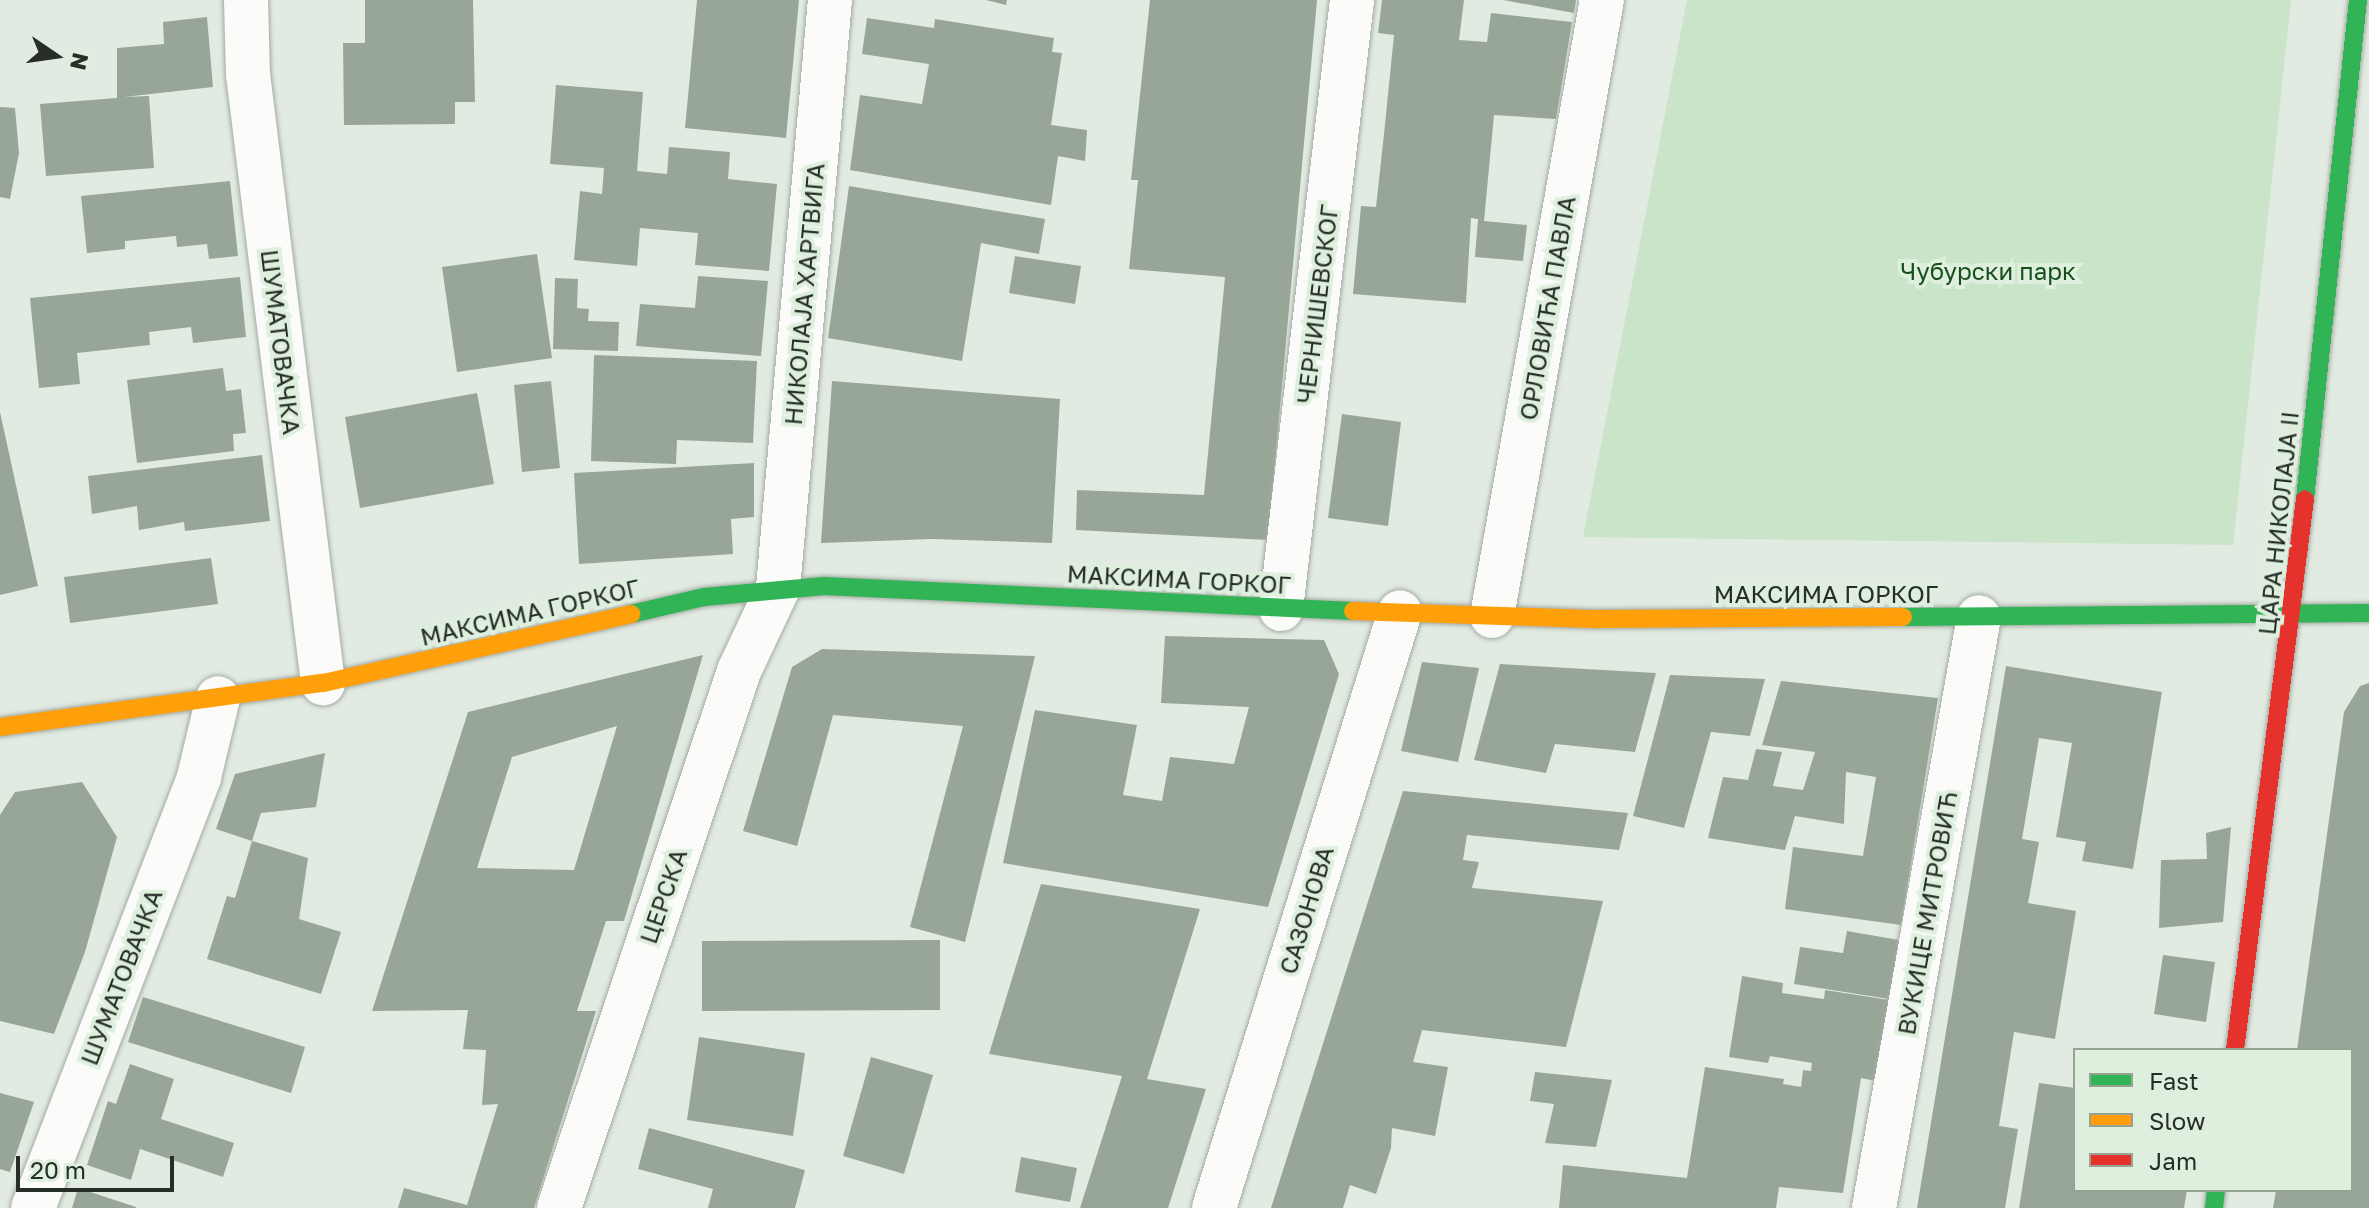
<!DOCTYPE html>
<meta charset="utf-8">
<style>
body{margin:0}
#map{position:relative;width:2369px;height:1208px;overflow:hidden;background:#e2ebe1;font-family:"Golos Text",sans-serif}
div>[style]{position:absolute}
.green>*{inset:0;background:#c9e4c8}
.building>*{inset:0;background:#98a698}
.roads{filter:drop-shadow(0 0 2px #a3aaa3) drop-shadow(0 0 2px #a3aaa3)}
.street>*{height:44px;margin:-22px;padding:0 22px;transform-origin:22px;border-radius:22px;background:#fbfcfa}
.fast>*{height:18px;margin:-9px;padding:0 9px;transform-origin:9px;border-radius:9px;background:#30b455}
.slow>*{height:18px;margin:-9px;padding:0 9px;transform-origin:9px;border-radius:9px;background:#ff9f0a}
.jam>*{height:18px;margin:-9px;padding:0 9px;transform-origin:9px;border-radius:9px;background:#e5322d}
span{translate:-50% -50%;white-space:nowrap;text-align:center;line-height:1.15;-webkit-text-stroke:8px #deefdd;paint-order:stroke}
.park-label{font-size:24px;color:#174f1c}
.street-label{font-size:24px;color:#272e27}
.legend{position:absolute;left:2073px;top:1048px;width:280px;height:144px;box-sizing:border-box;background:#deefdd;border:2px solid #95a294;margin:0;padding:10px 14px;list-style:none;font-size:24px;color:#272e27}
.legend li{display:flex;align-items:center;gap:16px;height:40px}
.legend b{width:40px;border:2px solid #95a294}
.north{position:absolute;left:16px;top:16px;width:80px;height:80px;-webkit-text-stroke:6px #deefdd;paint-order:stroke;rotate:103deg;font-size:22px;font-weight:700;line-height:32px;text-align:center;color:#272e27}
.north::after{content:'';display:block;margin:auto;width:28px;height:36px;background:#272e27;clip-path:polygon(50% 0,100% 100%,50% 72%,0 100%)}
.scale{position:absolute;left:16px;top:1156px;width:158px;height:36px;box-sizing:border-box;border:4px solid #272e27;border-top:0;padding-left:10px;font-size:24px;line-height:28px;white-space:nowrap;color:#272e27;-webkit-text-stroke:6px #deefdd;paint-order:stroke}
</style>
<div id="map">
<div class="green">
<i style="clip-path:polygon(1687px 0,2291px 0,2233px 545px,1583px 537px)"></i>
</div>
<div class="building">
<i style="clip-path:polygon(365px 0,473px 0,475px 102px,455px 102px,455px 124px,344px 125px,343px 43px,365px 43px)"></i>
<i style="clip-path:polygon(697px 0,799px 0,786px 138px,685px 128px)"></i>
<i style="clip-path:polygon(986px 0,1007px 0,1006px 5px)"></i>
<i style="clip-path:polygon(1150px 0,1317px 0,1268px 540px,1076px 530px,1077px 490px,1204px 495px,1225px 277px,1129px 269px,1138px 180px,1131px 180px)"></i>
<i style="clip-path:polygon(1382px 0,1464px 0,1459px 40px,1487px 42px,1491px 13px,1572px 22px,1556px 119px,1494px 115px,1484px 221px,1527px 225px,1523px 261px,1475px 257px,1478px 219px,1471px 218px,1466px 303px,1353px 294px,1361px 206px,1376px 207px,1384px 134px,1394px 35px,1378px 33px)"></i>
<i style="clip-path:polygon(1503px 0,1576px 0,1574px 13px)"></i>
<i style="clip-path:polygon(207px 17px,213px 87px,124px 97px,149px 96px,154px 168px,46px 176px,40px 104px,117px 98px,117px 48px,164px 44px,163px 22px)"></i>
<i style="clip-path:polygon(867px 18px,934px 28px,935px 19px,1054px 38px,1052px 52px,1062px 53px,1051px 125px,1087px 130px,1085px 161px,1058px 156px,1051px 205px,850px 170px,860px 95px,922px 104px,929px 64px,862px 54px)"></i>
<i style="clip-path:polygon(556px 85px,643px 92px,637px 171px,667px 174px,669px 147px,730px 152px,728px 179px,777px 184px,769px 271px,695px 265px,698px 233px,640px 228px,637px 266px,574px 260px,580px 191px,602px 194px,604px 168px,550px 164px)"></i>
<i style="clip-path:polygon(0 107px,15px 108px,19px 153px,10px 199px,0 197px)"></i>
<i style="clip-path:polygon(230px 181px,238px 256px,209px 259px,207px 244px,177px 247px,176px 236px,125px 241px,125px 249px,87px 253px,81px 196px)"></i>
<i style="clip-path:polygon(849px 186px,1045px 219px,1039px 254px,981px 243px,962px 361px,828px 338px)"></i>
<i style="clip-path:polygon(537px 254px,552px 358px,457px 372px,442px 267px)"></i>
<i style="clip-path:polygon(1015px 256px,1081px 266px,1075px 304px,1009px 293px)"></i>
<i style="clip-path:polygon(698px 276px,768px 281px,761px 356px,636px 346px,640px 304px,695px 308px)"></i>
<i style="clip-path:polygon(240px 277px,246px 337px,193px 343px,191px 327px,149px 332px,150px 345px,77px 353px,80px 384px,39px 388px,30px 298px)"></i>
<i style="clip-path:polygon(555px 278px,578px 279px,577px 308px,589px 309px,588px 321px,619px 322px,618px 351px,553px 349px)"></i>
<i style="clip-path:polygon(594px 355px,757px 361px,753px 443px,677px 440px,676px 464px,591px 461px)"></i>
<i style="clip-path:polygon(223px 368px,226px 391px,241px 389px,246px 433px,233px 434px,234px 451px,137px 463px,127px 380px)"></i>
<i style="clip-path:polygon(551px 381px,560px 468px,522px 472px,514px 385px)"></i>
<i style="clip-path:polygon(832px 381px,1060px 399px,1052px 543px,932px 539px,821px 543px)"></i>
<i style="clip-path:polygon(477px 393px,494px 484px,360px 508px,345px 417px)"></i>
<i style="clip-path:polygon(0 412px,38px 586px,0 595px)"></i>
<i style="clip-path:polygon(1342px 414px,1401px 422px,1388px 526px,1328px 518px)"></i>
<i style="clip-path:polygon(262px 455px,270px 521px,185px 531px,184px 522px,139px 530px,137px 506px,92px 514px,88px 476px)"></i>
<i style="clip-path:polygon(754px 463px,754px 517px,731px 519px,733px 554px,579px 564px,574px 473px)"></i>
<i style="clip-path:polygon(211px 558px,218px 604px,70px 623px,64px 577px)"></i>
<i style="clip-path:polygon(1165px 636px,1324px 640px,1339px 674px,1268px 907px,1003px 863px,1035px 710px,1137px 725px,1123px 795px,1162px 801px,1170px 757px,1234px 764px,1249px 707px,1161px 703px)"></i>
<i style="clip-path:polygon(822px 649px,1035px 656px,965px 942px,910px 927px,963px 726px,833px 715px,797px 846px,743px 831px,792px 667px)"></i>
<i style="clip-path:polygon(evenodd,703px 655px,624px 921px,606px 921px,577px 1011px,596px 1011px,534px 1208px,398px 1208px,404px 1188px,467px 1205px,498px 1104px,482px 1105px,486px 1050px,463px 1049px,468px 1010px,372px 1011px,468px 712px,703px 655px,617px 726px,574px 870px,477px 868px,512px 757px,617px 726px)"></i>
<i style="clip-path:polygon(1422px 662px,1479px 668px,1458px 762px,1401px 751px)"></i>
<i style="clip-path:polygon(1500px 664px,1656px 673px,1635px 752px,1555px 744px,1546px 773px,1474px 760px)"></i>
<i style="clip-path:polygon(2006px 666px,2162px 692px,2133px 869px,2082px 861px,2086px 842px,2056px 837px,2072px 743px,2039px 738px,2022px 839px,2039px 842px,2028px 903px,2076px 911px,2055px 1039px,2014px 1032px,1999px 1126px,2018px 1129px,2005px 1208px,1917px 1208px)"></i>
<i style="clip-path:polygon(1670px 675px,1765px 679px,1750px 736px,1711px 732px,1684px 828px,1633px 816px)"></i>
<i style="clip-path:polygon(1781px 681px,1938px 698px,1901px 925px,1785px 909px,1793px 847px,1863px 856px,1876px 777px,1846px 772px,1844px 824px,1795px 816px,1785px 850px,1708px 838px,1723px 777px,1748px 780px,1756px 749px,1782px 752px,1773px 786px,1803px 790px,1815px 752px,1762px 745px)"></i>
<i style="clip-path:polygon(2369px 683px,2369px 1208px,2273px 1208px,2276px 1190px,2351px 1190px,2351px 1050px,2297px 1050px,2344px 712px,2360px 686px)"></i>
<i style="clip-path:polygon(325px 753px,316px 807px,261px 813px,252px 841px,216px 829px,235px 774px)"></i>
<i style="clip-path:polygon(82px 782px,117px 837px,85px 952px,54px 1034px,0 1021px,0 815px,15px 792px)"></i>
<i style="clip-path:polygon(1403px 791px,1628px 813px,1619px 850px,1467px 835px,1463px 860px,1479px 862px,1472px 888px,1603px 901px,1566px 1047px,1422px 1030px,1413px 1062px,1448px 1067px,1435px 1136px,1392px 1128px,1391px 1148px,1376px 1194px,1350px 1185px,1343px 1208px,1271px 1208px)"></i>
<i style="clip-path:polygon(2231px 827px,2223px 922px,2159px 928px,2161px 860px,2207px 859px,2206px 833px)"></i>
<i style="clip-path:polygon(252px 841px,308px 858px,299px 919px,341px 932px,321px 994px,207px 959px,227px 896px,235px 898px)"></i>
<i style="clip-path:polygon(1041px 884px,1200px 909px,1147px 1079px,1206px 1089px,1168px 1208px,1080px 1208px,1122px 1076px,989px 1054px)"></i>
<i style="clip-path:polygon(1847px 931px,1899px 940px,1889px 999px,1794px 984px,1800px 947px,1843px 953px)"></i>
<i style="clip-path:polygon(940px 940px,940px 1010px,702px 1011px,702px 941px)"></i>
<i style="clip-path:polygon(2163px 955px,2215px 962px,2206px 1022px,2154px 1014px)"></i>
<i style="clip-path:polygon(1742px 976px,1783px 983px,1782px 993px,1824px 999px,1825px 990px,1889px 1000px,1876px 1081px,1861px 1078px,1843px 1193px,1779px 1187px,1776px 1208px,1559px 1208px,1563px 1165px,1687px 1178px,1705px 1067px,1784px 1079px,1783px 1084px,1801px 1087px,1803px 1070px,1811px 1071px,1812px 1063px,1770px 1056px,1768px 1063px,1729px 1057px)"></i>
<i style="clip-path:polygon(143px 997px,305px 1047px,291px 1093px,128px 1042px)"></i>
<i style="clip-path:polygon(699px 1037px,805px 1053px,793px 1136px,687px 1120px)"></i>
<i style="clip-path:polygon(871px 1057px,933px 1075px,904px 1174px,843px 1156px)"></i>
<i style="clip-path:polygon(130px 1064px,174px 1079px,161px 1119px,234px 1143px,223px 1177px,140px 1149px,131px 1180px,87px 1165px,108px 1101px,116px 1104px)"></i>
<i style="clip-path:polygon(1535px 1072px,1612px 1080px,1596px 1147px,1545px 1143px,1554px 1104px,1530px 1101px)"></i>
<i style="clip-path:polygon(2039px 1083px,2075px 1088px,2075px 1190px,2187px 1190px,2184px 1208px,2019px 1208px)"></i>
<i style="clip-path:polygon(0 1093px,34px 1102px,10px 1172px,0 1169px)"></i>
<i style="clip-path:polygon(649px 1128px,805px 1170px,795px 1208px,708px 1208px,713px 1189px,638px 1169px)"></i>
<i style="clip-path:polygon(1021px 1157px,1077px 1168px,1070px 1202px,1015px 1192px)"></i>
<i style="clip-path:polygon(78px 1188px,136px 1207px,136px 1208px,72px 1208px)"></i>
</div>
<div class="roads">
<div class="street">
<i style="left:246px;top:0;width:74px;rotate:88.5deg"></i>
<i style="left:248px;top:74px;width:614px;rotate:82.98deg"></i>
<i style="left:1281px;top:609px;width:613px;rotate:-83.35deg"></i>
<i style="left:1492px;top:616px;width:626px;rotate:-79.88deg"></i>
<i style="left:33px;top:1208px;width:462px;rotate:-68.9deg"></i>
<i style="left:199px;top:777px;width:81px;rotate:-76.5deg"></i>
<i style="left:559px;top:1208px;width:566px;rotate:-71.47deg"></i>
<i style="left:739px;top:671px;width:92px;rotate:-64.8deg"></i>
<i style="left:778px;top:588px;width:590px;rotate:-84.95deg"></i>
<i style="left:1214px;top:1208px;width:624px;rotate:-72.67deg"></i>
<i style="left:1874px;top:1208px;width:600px;rotate:-79.93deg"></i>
</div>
<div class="fast">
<i style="left:2305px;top:499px;width:502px;rotate:-83.94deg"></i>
<i style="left:631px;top:614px;width:75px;rotate:-13.1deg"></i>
<i style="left:704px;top:597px;width:121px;rotate:-5.2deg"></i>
<i style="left:824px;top:586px;width:530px;rotate:2.71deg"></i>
<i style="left:1903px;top:617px;width:466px;rotate:-0.5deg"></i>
<i style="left:2214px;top:1208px;width:18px;rotate:-84deg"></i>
</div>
<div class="slow">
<i style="left:1353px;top:611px;width:246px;rotate:1.9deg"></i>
<i style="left:1599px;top:619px;width:304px;rotate:-0.4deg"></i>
<i style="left:0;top:727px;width:326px;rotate:-7.8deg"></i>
<i style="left:323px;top:683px;width:316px;rotate:-12.6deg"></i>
</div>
<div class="jam">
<i style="left:2235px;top:1050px;width:555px;rotate:-82.76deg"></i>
</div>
</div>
<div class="park-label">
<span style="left:1988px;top:271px">Чубурски парк</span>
</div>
<div class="street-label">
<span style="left:804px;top:294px;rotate:-85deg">НИКОЛАЈА ХАРТВИГА</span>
<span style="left:1317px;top:304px;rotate:-83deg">ЧЕРНИШЕВСКОГ</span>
<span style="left:1547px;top:308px;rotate:-80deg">ОРЛОВИЋА ПАВЛА</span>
<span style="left:281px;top:342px;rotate:83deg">ШУМАТОВАЧКА</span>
<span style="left:2278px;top:523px;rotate:-84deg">ЦАРА НИКОЛАЈА II</span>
<span style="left:1179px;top:579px;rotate:3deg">МАКСИМА ГОРКОГ</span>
<span style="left:1826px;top:594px">МАКСИМА ГОРКОГ</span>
<span style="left:530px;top:612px;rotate:-13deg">МАКСИМА ГОРКОГ</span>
<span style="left:663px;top:896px;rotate:-71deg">ЦЕРСКА</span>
<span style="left:1306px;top:910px;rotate:-73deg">САЗОНОВА</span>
<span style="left:1927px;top:913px;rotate:-80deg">ВУКИЦЕ МИТРОВИЋ</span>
<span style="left:121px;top:977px;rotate:-69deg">ШУМАТОВАЧКА</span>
</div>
<ul class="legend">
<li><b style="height:10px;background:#30b455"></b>Fast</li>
<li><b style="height:10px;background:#ff9f0a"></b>Slow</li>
<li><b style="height:10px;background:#e5322d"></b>Jam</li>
</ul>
<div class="north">N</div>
<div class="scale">20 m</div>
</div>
